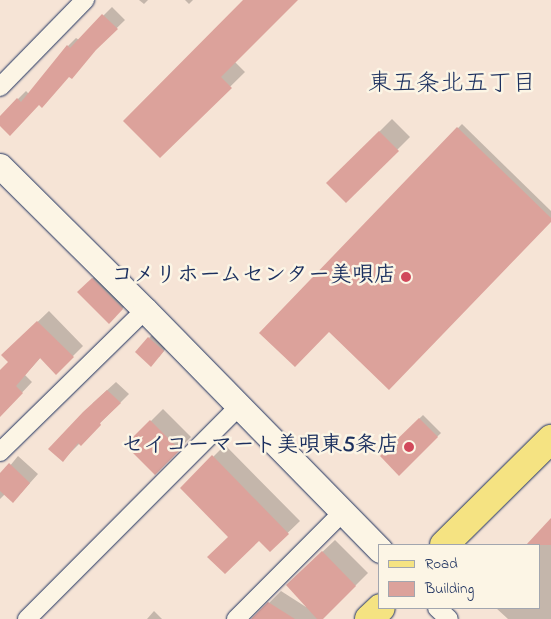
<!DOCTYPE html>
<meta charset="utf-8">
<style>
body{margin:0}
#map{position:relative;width:551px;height:619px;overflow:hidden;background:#f6e4d6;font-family:"Indie Flower","Klee One",sans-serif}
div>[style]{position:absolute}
.shadow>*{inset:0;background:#0003}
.building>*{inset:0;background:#dca29b}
.roads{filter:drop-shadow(0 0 1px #1b2f5e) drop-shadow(0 0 1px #1b2f5e)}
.street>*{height:18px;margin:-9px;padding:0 9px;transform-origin:9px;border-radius:9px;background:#fcf5e5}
.secondary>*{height:25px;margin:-12.5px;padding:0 12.5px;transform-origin:12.5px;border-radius:12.5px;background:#fcf5e5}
.primary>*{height:28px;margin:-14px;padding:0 14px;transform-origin:14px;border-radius:14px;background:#f5e382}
.dots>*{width:14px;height:14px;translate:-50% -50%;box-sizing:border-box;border:2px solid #fcf5e5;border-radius:50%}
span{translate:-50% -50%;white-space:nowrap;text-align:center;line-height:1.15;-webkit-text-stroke:5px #fcf5e5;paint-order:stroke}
.poi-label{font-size:22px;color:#1b2f5e;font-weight:700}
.right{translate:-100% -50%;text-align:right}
.neighbourhood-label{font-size:24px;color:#1b2f5e}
.legend{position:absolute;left:378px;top:544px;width:162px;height:65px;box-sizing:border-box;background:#fcf5e5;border:1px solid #a2a6af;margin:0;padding:6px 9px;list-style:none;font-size:15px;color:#1b2f5e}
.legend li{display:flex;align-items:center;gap:10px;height:25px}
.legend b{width:25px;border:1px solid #a2a6af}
</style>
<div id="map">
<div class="shadow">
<i style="clip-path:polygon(139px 0,148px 0,144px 4px)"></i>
<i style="clip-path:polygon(185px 0,193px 0,189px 4px)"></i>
<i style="clip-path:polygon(245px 0,297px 0,235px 62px,245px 72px,160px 156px)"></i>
<i style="clip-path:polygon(112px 7px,125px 20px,40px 103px,0 124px,0 118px,18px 99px,26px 91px,29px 94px,68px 46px,76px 38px,79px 40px)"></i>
<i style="clip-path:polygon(392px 119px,410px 137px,346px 201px,328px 183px)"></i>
<i style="clip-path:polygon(462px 124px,551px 211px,551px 221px,329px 330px,261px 333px)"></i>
<i style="clip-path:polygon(101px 270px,131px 300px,109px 322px,79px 292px)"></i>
<i style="clip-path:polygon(49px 311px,83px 346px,56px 373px,41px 357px,25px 375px,32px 382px,0 416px,0 372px,10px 362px,3px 355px)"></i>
<i style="clip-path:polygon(157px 330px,171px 342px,159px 357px,149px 338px)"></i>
<i style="clip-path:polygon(116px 382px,129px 394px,63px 460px,93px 403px)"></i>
<i style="clip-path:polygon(163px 409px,191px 437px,155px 473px,127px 445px)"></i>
<i style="clip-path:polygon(423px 415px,441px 433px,399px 474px,381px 456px)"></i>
<i style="clip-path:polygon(225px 445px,300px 521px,270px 550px,259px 539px,230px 537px,182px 488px)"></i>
<i style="clip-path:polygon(18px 456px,38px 474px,21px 493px,5px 494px,0 499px,0 478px)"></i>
<i style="clip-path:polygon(551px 520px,551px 619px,508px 619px,496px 608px,540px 608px,540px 545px,528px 545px)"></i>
<i style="clip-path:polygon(335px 540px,368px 573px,322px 619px,253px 619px,281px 591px,306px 607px,300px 573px)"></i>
<i style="clip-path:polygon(154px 611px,162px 619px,147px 619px)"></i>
</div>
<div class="building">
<i style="clip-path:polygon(243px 0,298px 0,221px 77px,232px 88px,160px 158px,123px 121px)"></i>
<i style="clip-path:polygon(102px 14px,118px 29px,96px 50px,72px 79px,69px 77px,42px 108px,39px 105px,10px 136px,0 126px,0 116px,17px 98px,21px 102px,67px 45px,70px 48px)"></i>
<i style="clip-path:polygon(457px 127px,551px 218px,551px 222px,389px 390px,329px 332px,295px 367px,259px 333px)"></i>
<i style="clip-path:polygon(379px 131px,399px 151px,346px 203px,326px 183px)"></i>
<i style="clip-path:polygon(92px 278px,123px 309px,109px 324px,77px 292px)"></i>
<i style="clip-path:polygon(37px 321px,74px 357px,56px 375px,40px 358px,16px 386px,23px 393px,0 417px,0 370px,8px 362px,1px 355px)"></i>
<i style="clip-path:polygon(148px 337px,164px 351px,151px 367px,135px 352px)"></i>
<i style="clip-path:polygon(107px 390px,121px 403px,100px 423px,101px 425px,81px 446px,78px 443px,63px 462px,48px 449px,83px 412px)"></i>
<i style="clip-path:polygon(419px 418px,438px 437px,399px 476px,380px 456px)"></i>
<i style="clip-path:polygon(150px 420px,180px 450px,155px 475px,125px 445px)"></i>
<i style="clip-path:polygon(212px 455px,289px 534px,270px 552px,259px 541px,225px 574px,207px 557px,228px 537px,180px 488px)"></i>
<i style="clip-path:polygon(9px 463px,30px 483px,13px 503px,0 491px,0 473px)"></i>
<i style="clip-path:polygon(551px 518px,551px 545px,526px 545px)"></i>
<i style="clip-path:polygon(322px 551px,356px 586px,323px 619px,317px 619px,286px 585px)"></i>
<i style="clip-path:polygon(268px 602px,295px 619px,251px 619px)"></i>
</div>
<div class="roads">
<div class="street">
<i style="left:0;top:87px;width:122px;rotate:-45.7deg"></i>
<i style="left:0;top:452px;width:203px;rotate:-44.4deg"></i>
<i style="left:437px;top:608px;width:16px;rotate:43deg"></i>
<i style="left:27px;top:619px;width:301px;rotate:-45.1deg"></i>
<i style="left:236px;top:619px;width:151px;rotate:-45deg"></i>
</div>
<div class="secondary">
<i style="left:0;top:166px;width:204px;rotate:44.8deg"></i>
<i style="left:145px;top:310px;width:336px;rotate:45.6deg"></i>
</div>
<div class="primary">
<i style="left:444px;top:545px;width:151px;rotate:-44.7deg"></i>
<i style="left:369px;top:619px;width:16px;rotate:-43deg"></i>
</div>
</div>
<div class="dots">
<i style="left:406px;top:277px;background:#d1495b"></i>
<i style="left:409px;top:447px;background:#d1495b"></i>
</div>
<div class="poi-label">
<span class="right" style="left:396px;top:277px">コメリホームセンター美唄店</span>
<span class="right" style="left:399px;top:447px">セイコーマート美唄東5条店</span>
</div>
<div class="neighbourhood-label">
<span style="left:452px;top:85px">東五条北五丁目</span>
</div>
<ul class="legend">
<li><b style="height:6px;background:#f5e382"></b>Road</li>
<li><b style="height:14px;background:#dca29b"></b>Building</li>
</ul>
</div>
